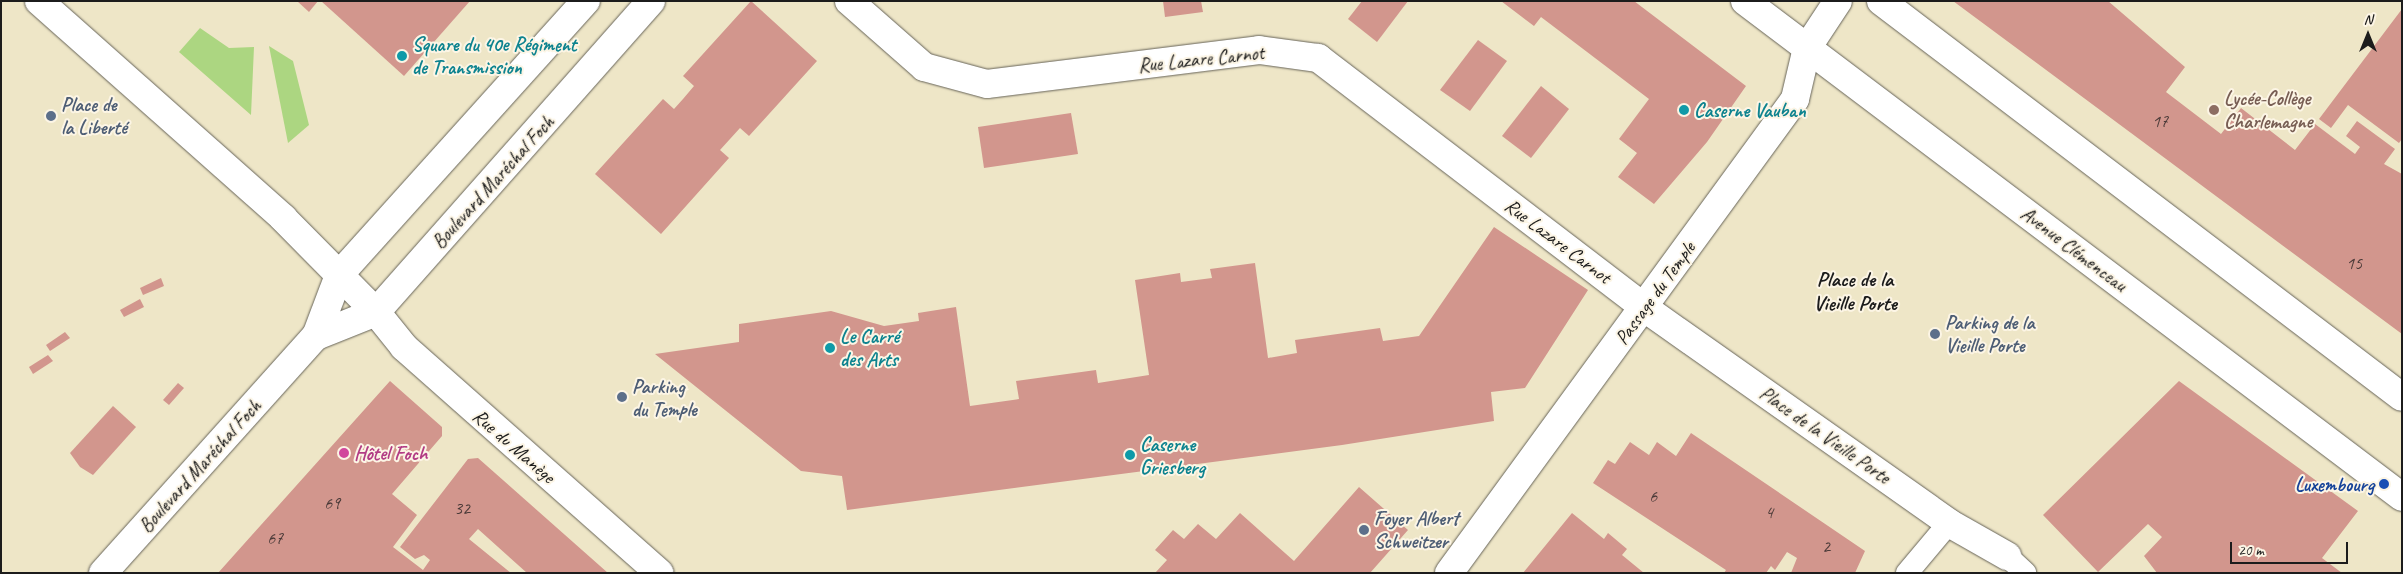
<!DOCTYPE html>
<meta charset="utf-8">
<style>
body{margin:0}
#map{position:relative;width:2403px;height:574px;overflow:hidden;background:#eee6c7;font-family:Caveat,sans-serif}
div>[style]{position:absolute}
.green>*{inset:0;background:#acd681}
.building>*{inset:0;background:#d2968d}
.roads{filter:drop-shadow(0 0 1px #666358) drop-shadow(0 0 1px #666358)}
.pedestrian>*{height:22px;margin:-11px;padding:0 11px;transform-origin:11px;border-radius:11px;background:#fff}
.minor>*{height:28px;margin:-14px;padding:0 14px;transform-origin:14px;border-radius:14px;background:#fff}
.tertiary>*{height:28px;margin:-14px;padding:0 14px;transform-origin:14px;border-radius:14px;background:#fff}
.dots>*{width:14px;height:14px;translate:-50% -50%;box-sizing:border-box;border:2px solid #fcf5e5;border-radius:50%}
span{translate:-50% -50%;white-space:nowrap;text-align:center;line-height:1.15;-webkit-text-stroke:4px #fcf5e5;paint-order:stroke}
.number-label{font-size:18px;color:#4a3a38}
.number-label span{-webkit-text-stroke-width:0}
.culture-label{font-size:20px;color:#0d838f;font-weight:700}
.left{translate:0 -50%;text-align:left}
.street-label{font-size:20px;color:#1c1c1c}
.education-label{font-size:20px;color:#785e54;font-weight:700}
.service-label{font-size:20px;color:#4e5e75;font-weight:700}
.hotel-label{font-size:20px;color:#b23c85;font-weight:700}
.transit-label{font-size:20px;color:#164399;font-weight:700}
.right{translate:-100% -50%;text-align:right}
.neighbourhood-label{font-size:21px;color:#1c1c1c;font-weight:700}
.frame{position:absolute;inset:0;border:2px solid #1c1c1c;pointer-events:none}
.north{position:absolute;left:2343px;top:10px;width:50px;height:50px;-webkit-text-stroke:4px #fcf5e5;paint-order:stroke;rotate:0deg;font-size:14px;font-weight:700;line-height:20px;text-align:center;color:#1c1c1c}
.north::after{content:'';display:block;margin:auto;width:18px;height:22px;background:#1c1c1c;clip-path:polygon(50% 0,100% 100%,50% 72%,0 100%)}
.scale{position:absolute;left:2230px;top:542px;width:118px;height:22px;box-sizing:border-box;border:2px solid #1c1c1c;border-top:0;padding-left:6px;font-size:15px;line-height:18px;white-space:nowrap;color:#1c1c1c;-webkit-text-stroke:4px #fcf5e5;paint-order:stroke}
</style>
<div id="map">
<div class="green">
<i style="clip-path:polygon(200px 28px,229px 48px,254px 47px,251px 115px,179px 52px)"></i>
<i style="clip-path:polygon(269px 46px,293px 61px,309px 125px,288px 143px)"></i>
</div>
<div class="building">
<i style="clip-path:polygon(297px 1px,318px 1px,309px 12px)"></i>
<i style="clip-path:polygon(321px 1px,470px 1px,404px 76px)"></i>
<i style="clip-path:polygon(751px 1px,817px 61px,749px 136px,740px 128px,720px 150px,729px 158px,661px 234px,595px 174px,663px 99px,674px 109px,683px 99px,694px 86px,683px 76px)"></i>
<i style="clip-path:polygon(1163px 1px,1201px 1px,1203px 12px,1165px 17px)"></i>
<i style="clip-path:polygon(1362px 1px,1408px 1px,1377px 42px,1348px 19px)"></i>
<i style="clip-path:polygon(1501px 1px,1634px 1px,1746px 86px,1707px 142px,1654px 204px,1618px 177px,1637px 153px,1619px 139px,1649px 99px,1541px 17px,1534px 26px)"></i>
<i style="clip-path:polygon(1953px 1px,2108px 1px,2185px 67px,2166px 92px,2221px 134px,2241px 108px,2295px 150px,2315px 124px,2355px 154px,2360px 147px,2346px 136px,2357px 121px,2395px 149px,2384px 164px,2402px 174px,2402px 334px)"></i>
<i style="clip-path:polygon(2402px 9px,2402px 139px,2399px 143px,2348px 105px,2331px 128px,2319px 119px)"></i>
<i style="clip-path:polygon(1478px 40px,1507px 61px,1470px 111px,1440px 90px)"></i>
<i style="clip-path:polygon(1541px 86px,1569px 109px,1531px 158px,1502px 136px)"></i>
<i style="clip-path:polygon(1071px 113px,1078px 154px,984px 168px,978px 127px)"></i>
<i style="clip-path:polygon(1494px 227px,1588px 290px,1525px 388px,1491px 392px,1494px 421px,1342px 445px,847px 510px,842px 476px,801px 471px,655px 354px,739px 342px,739px 324px,831px 311px,884px 326px,919px 321px,918px 313px,956px 307px,970px 406px,1019px 399px,1016px 381px,1096px 370px,1098px 383px,1149px 375px,1135px 280px,1180px 273px,1181px 282px,1212px 278px,1210px 269px,1255px 263px,1268px 358px,1297px 353px,1295px 340px,1380px 328px,1383px 341px,1419px 336px)"></i>
<i style="clip-path:polygon(161px 278px,164px 286px,143px 295px,140px 288px)"></i>
<i style="clip-path:polygon(140px 299px,144px 307px,124px 317px,120px 310px)"></i>
<i style="clip-path:polygon(65px 332px,70px 338px,50px 351px,46px 345px)"></i>
<i style="clip-path:polygon(48px 355px,53px 361px,33px 374px,29px 367px)"></i>
<i style="clip-path:polygon(390px 381px,442px 427px,442px 436px,392px 494px,417px 515px,393px 547px,423px 570px,430px 560px,424px 555px,415px 559px,400px 547px,468px 459px,478px 458px,608px 573px,527px 573px,478px 529px,469px 539px,511px 573px,218px 573px)"></i>
<i style="clip-path:polygon(2179px 381px,2358px 511px,2322px 558px,2342px 573px,2157px 573px,2144px 556px,2162px 537px,2148px 524px,2098px 572px,2043px 515px)"></i>
<i style="clip-path:polygon(178px 383px,184px 388px,169px 405px,163px 400px)"></i>
<i style="clip-path:polygon(113px 406px,136px 427px,93px 475px,80px 467px,70px 453px)"></i>
<i style="clip-path:polygon(1691px 433px,1865px 551px,1855px 573px,1791px 573px,1797px 558px,1787px 552px,1775px 570px,1771px 566px,1766px 573px,1724px 573px,1726px 570px,1593px 483px,1608px 460px,1615px 464px,1630px 442px,1649px 455px,1657px 442px,1676px 456px)"></i>
<i style="clip-path:polygon(1359px 487px,1408px 530px,1370px 573px,1155px 573px,1167px 560px,1155px 550px,1173px 530px,1184px 539px,1198px 524px,1216px 539px,1240px 513px,1294px 561px)"></i>
<i style="clip-path:polygon(1572px 513px,1604px 539px,1608px 533px,1627px 549px,1622px 555px,1644px 573px,1523px 573px)"></i>
</div>
<div class="roads">
<div class="pedestrian">
<i style="left:2007px;top:556px;width:25px;rotate:43deg"></i>
<i style="left:1907px;top:573px;width:65px;rotate:-50deg"></i>
</div>
<div class="minor">
<i style="left:39px;top:1px;width:327px;rotate:41.6deg"></i>
<i style="left:283px;top:218px;width:132px;rotate:45.3deg"></i>
<i style="left:376px;top:312px;width:45px;rotate:51.3deg"></i>
<i style="left:404px;top:347px;width:341px;rotate:41.5deg"></i>
<i style="left:849px;top:1px;width:100px;rotate:41.3deg"></i>
<i style="left:924px;top:67px;width:65px;rotate:15.1deg"></i>
<i style="left:987px;top:84px;width:274px;rotate:-7.1deg"></i>
<i style="left:1259px;top:50px;width:60px;rotate:7.7deg"></i>
<i style="left:1318px;top:58px;width:413px;rotate:37.4deg"></i>
<i style="left:1646px;top:309px;width:371px;rotate:35.2deg"></i>
<i style="left:1949px;top:523px;width:67px;rotate:29.6deg"></i>
<i style="left:316px;top:336px;width:65px;rotate:-21.8deg"></i>
<i style="left:376px;top:312px;width:415px;rotate:-48.5deg"></i>
<i style="left:103px;top:573px;width:319px;rotate:-48.1deg"></i>
<i style="left:316px;top:336px;width:65px;rotate:-69.3deg"></i>
<i style="left:339px;top:275px;width:369px;rotate:-48deg"></i>
<i style="left:1449px;top:573px;width:587px;rotate:-53.87deg"></i>
<i style="left:1795px;top:99px;width:52px;rotate:-76.8deg"></i>
<i style="left:1807px;top:48px;width:56px;rotate:-56.6deg"></i>
</div>
<div class="tertiary">
<i style="left:1745px;top:1px;width:823px;rotate:37.05deg"></i>
<i style="left:1881px;top:1px;width:654px;rotate:37.24deg"></i>
</div>
</div>
<div class="dots">
<i style="left:402px;top:56px;background:#0f9aa8"></i>
<i style="left:1684px;top:110px;background:#0f9aa8"></i>
<i style="left:2214px;top:110px;background:#8d6e63"></i>
<i style="left:51px;top:116px;background:#5c6f8a"></i>
<i style="left:1935px;top:334px;background:#5c6f8a"></i>
<i style="left:830px;top:348px;background:#0f9aa8"></i>
<i style="left:622px;top:397px;background:#5c6f8a"></i>
<i style="left:344px;top:453px;background:#d1479c"></i>
<i style="left:1130px;top:455px;background:#0f9aa8"></i>
<i style="left:2384px;top:484px;background:#1a4fb4"></i>
<i style="left:1364px;top:530px;background:#5c6f8a"></i>
</div>
<div class="number-label">
<span style="left:2160px;top:121px">17</span>
<span style="left:2354px;top:263px">15</span>
<span style="left:1653px;top:496px">6</span>
<span style="left:332px;top:503px">69</span>
<span style="left:462px;top:508px">32</span>
<span style="left:1769px;top:512px">4</span>
<span style="left:275px;top:538px">67</span>
<span style="left:1826px;top:546px">2</span>
</div>
<div class="culture-label">
<span class="left" style="left:412px;top:56px">Square du 40e Régiment<br>de Transmission</span>
<span class="left" style="left:1694px;top:110px">Caserne Vauban</span>
<span class="left" style="left:840px;top:348px">Le Carré<br>des Arts</span>
<span class="left" style="left:1140px;top:456px">Caserne<br>Griesberg</span>
</div>
<div class="street-label">
<span style="left:1201px;top:59px;rotate:-6deg">Rue Lazare Carnot</span>
<span style="left:493px;top:182px;rotate:-48deg">Boulevard Maréchal Foch</span>
<span style="left:1558px;top:241px;rotate:37deg">Rue Lazare Carnot</span>
<span style="left:2074px;top:249px;rotate:37deg">Avenue Clémenceau</span>
<span style="left:1655px;top:293px;rotate:-54deg">Passage du Temple</span>
<span style="left:1825px;top:435px;rotate:35deg">Place de la Vieille Porte</span>
<span style="left:514px;top:446px;rotate:41deg">Rue du Manège</span>
<span style="left:200px;top:466px;rotate:-48deg">Boulevard Maréchal Foch</span>
</div>
<div class="education-label">
<span class="left" style="left:2224px;top:110px">Lycée-Collège<br>Charlemagne</span>
</div>
<div class="service-label">
<span class="left" style="left:61px;top:116px">Place de<br>la Liberté</span>
<span class="left" style="left:1945px;top:334px">Parking de la<br>Vieille Porte</span>
<span class="left" style="left:632px;top:398px">Parking<br>du Temple</span>
<span class="left" style="left:1374px;top:530px">Foyer Albert<br>Schweitzer</span>
</div>
<div class="hotel-label">
<span class="left" style="left:354px;top:453px">Hôtel Foch</span>
</div>
<div class="transit-label">
<span class="right" style="left:2374px;top:484px">Luxembourg</span>
</div>
<div class="neighbourhood-label">
<span style="left:1855px;top:291px">Place de la<br>Vieille Porte</span>
</div>
<div class="frame"></div>
<div class="north">N</div>
<div class="scale">20 m</div>
</div>
